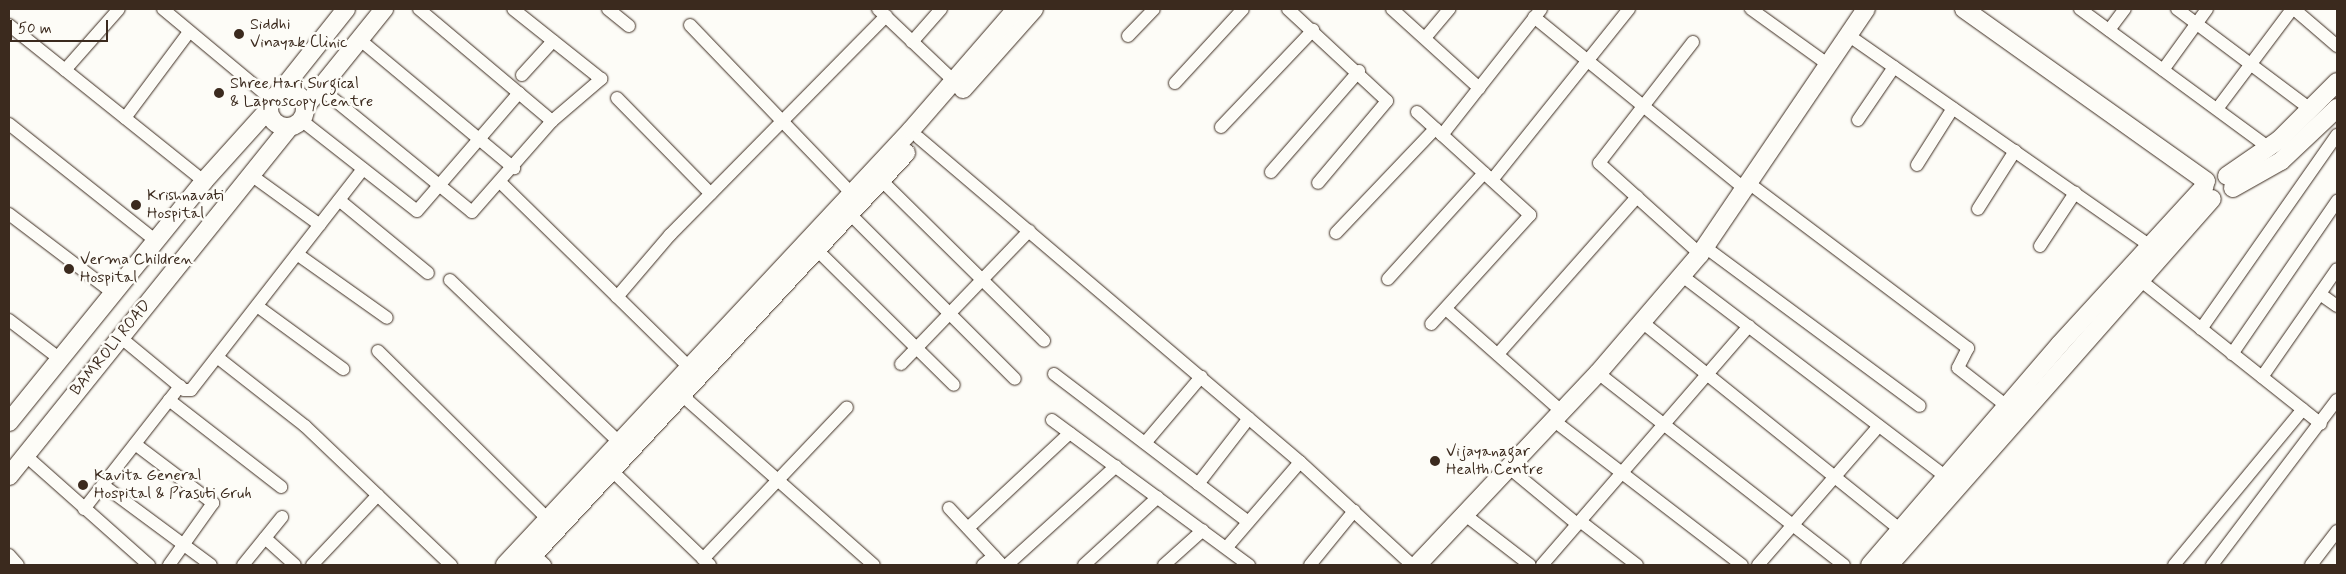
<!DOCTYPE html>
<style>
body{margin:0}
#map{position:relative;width:2346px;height:574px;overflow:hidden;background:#fdfcf7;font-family:Mynerve,sans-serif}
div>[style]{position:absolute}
.roads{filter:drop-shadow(0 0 1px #3b2a1e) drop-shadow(0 0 1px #3b2a1e)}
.street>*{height:12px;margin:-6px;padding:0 6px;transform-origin:6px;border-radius:6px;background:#fdfcf7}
.secondary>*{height:18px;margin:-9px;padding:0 9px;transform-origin:9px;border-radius:9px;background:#fdfcf7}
.secondary>.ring{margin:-9px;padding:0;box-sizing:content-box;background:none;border:18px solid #fdfcf7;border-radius:50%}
.dots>*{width:14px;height:14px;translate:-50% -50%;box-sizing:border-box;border:2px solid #fdfcf7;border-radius:50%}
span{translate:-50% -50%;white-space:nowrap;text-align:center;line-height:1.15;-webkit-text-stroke:5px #fdfcf7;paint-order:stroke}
.poi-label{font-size:16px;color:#3b2a1e}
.left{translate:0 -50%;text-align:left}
.street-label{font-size:16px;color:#3b2a1e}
.frame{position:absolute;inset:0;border:10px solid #3b2a1e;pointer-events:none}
.scale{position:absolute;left:10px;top:20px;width:98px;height:22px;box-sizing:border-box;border:2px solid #3b2a1e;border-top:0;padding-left:6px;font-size:15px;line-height:18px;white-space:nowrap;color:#3b2a1e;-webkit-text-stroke:4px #fdfcf7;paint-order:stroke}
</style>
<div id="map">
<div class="roads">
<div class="street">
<i style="left:163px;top:9px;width:141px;rotate:39.8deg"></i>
<i style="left:419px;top:9px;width:174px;rotate:40.1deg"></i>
<i style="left:608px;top:9px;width:27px;rotate:39deg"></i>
<i style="left:878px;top:9px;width:105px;rotate:43.5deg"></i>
<i style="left:1288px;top:9px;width:135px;rotate:42.9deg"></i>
<i style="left:1387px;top:101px;width:107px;rotate:130.1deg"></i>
<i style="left:1392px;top:9px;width:118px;rotate:42.2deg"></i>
<i style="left:1751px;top:9px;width:96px;rotate:35.7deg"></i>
<i style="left:2080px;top:9px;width:235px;rotate:36.3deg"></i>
<i style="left:2177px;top:9px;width:166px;rotate:36.9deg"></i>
<i style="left:2294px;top:9px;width:57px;rotate:40.7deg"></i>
<i style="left:1534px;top:17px;width:274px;rotate:39.2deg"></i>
<i style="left:9px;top:25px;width:250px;rotate:38.7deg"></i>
<i style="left:690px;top:25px;width:233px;rotate:46.2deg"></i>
<i style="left:2109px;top:30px;width:26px;rotate:-53deg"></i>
<i style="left:1848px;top:35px;width:368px;rotate:34.9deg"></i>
<i style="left:1128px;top:36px;width:37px;rotate:-46deg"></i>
<i style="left:1425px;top:38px;width:38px;rotate:-50deg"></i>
<i style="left:359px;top:39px;width:202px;rotate:39.8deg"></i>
<i style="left:912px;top:42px;width:44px;rotate:-48.7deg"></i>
<i style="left:1693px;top:42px;width:153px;rotate:127.8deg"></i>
<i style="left:1599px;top:163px;width:136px;rotate:42deg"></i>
<i style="left:65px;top:70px;width:81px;rotate:-48.5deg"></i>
<i style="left:2163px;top:70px;width:75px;rotate:-54.2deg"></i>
<i style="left:522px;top:75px;width:46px;rotate:-47.6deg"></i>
<i style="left:1175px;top:83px;width:100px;rotate:-47.4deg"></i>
<i style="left:320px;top:88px;width:196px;rotate:39.2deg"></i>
<i style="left:472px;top:212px;width:121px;rotate:-48.7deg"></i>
<i style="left:552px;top:121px;width:65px;rotate:-40.6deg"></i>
<i style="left:601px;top:79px;width:112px;rotate:-141.5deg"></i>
<i style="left:617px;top:98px;width:134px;rotate:45.6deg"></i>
<i style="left:2217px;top:109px;width:125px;rotate:-53.1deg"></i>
<i style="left:1417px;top:112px;width:153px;rotate:42.3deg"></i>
<i style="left:1530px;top:215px;width:147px;rotate:132.2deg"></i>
<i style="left:125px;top:118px;width:107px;rotate:-53.3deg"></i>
<i style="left:301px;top:120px;width:147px;rotate:38.1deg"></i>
<i style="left:417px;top:211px;width:156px;rotate:-49.2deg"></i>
<i style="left:1858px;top:120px;width:64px;rotate:-55.8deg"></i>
<i style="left:9px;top:124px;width:188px;rotate:38.5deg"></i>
<i style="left:1221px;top:127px;width:134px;rotate:-46.5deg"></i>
<i style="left:1442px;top:135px;width:160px;rotate:-51.8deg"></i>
<i style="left:919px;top:138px;width:500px;rotate:40.38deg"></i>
<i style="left:1300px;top:462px;width:152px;rotate:42.6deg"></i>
<i style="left:1917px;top:165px;width:67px;rotate:-57.7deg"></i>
<i style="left:1271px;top:172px;width:134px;rotate:-48.9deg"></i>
<i style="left:251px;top:175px;width:85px;rotate:35.9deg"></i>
<i style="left:881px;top:180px;width:229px;rotate:44.6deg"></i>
<i style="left:1492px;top:180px;width:219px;rotate:-51.3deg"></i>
<i style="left:500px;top:182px;width:266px;rotate:44.4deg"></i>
<i style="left:1750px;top:184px;width:273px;rotate:37deg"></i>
<i style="left:1968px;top:348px;width:22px;rotate:117deg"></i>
<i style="left:1958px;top:368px;width:70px;rotate:38deg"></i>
<i style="left:339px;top:200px;width:115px;rotate:39.4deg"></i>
<i style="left:1978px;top:209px;width:69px;rotate:-57.5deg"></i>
<i style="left:9px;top:214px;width:131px;rotate:37.2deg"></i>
<i style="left:850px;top:214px;width:233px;rotate:45deg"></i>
<i style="left:1336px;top:233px;width:144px;rotate:-46.4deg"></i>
<i style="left:2040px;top:246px;width:64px;rotate:-56.6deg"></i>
<i style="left:1705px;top:247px;width:267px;rotate:36.5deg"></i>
<i style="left:817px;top:250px;width:192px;rotate:44.6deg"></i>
<i style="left:297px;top:254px;width:110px;rotate:35.4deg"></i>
<i style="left:1681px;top:275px;width:333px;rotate:37.3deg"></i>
<i style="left:1388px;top:279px;width:143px;rotate:-47.8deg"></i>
<i style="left:450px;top:280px;width:236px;rotate:43.8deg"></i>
<i style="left:2140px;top:280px;width:231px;rotate:38.5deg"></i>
<i style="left:2320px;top:294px;width:21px;rotate:35deg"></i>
<i style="left:617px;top:297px;width:82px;rotate:-49.5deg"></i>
<i style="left:670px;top:235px;width:308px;rotate:-45.4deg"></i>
<i style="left:257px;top:306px;width:107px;rotate:36.2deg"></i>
<i style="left:1446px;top:309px;width:152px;rotate:41.5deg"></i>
<i style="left:9px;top:320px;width:64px;rotate:37.4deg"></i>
<i style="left:1642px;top:322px;width:332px;rotate:38.8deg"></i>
<i style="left:2201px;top:329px;width:237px;rotate:-55deg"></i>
<i style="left:120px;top:337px;width:83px;rotate:39.6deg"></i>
<i style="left:184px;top:390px;width:7px"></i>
<i style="left:191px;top:390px;width:280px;rotate:-52.1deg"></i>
<i style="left:378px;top:351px;width:239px;rotate:44.7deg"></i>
<i style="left:1498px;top:354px;width:210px;rotate:-48.5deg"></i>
<i style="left:2232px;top:354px;width:186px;rotate:-55.5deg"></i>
<i style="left:217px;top:357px;width:112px;rotate:38.1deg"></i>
<i style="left:305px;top:426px;width:202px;rotate:43.6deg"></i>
<i style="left:901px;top:364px;width:185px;rotate:-46.1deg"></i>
<i style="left:1598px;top:373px;width:312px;rotate:38deg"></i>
<i style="left:1054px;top:374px;width:244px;rotate:37.3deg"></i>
<i style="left:2262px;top:377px;width:131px;rotate:-55.2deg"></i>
<i style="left:676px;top:390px;width:264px;rotate:41.5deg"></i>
<i style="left:169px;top:400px;width:142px;rotate:37.8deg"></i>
<i style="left:1052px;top:420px;width:245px;rotate:36.4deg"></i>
<i style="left:1553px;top:420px;width:238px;rotate:37.5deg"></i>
<i style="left:1145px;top:443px;width:87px;rotate:-49.7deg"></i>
<i style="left:135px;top:444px;width:98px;rotate:37.1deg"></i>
<i style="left:213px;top:503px;width:76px;rotate:125.4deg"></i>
<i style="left:25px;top:455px;width:166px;rotate:41.6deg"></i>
<i style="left:607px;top:466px;width:143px;rotate:43.9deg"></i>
<i style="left:1508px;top:467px;width:89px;rotate:39.6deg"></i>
<i style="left:1198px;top:484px;width:83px;rotate:-52.3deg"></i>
<i style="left:103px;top:485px;width:134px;rotate:36.5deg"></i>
<i style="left:949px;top:508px;width:78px;rotate:47.1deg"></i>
<i style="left:84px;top:509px;width:156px;rotate:-52deg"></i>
<i style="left:1464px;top:514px;width:83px;rotate:37.7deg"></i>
<i style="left:1580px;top:521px;width:72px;rotate:37.7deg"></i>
<i style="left:968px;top:528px;width:139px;rotate:-43deg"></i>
<i style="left:265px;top:538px;width:40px;rotate:42deg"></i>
<i style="left:1227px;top:547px;width:112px;rotate:-49.3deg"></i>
<i style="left:529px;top:550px;width:22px;rotate:43deg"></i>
<i style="left:9px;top:555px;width:13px;rotate:48deg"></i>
<i style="left:703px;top:559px;width:209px;rotate:-46.5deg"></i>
<i style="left:243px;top:565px;width:62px;rotate:-50.9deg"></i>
<i style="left:312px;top:565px;width:96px;rotate:-46.7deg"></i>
<i style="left:983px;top:565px;width:14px;rotate:-39deg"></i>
<i style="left:1007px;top:565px;width:147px;rotate:-42.2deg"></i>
<i style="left:1084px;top:565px;width:100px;rotate:-42.6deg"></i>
<i style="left:1164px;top:565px;width:52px;rotate:-41.9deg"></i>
<i style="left:1310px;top:565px;width:70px;rotate:-50.8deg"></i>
<i style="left:1542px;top:565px;width:316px;rotate:-49.1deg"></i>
<i style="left:1758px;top:565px;width:184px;rotate:-49deg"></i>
<i style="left:2174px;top:565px;width:202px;rotate:-50.4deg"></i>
<i style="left:2212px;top:565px;width:207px;rotate:-52.9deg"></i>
<i style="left:2311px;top:565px;width:43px;rotate:-52.6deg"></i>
</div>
<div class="secondary">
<i style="left:1964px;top:9px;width:297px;rotate:35.4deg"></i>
<i style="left:963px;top:89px;width:107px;rotate:-48.4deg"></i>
<i class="ring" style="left:269px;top:91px;width:18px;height:18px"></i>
<i style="left:280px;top:92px;width:106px;rotate:-51.5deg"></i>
<i style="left:305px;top:107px;width:126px;rotate:-51.1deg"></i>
<i style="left:2227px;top:176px;width:63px;rotate:-34.7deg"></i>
<i style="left:2279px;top:140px;width:82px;rotate:-45deg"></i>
<i style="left:2233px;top:188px;width:55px;rotate:-29.4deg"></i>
<i style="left:2281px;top:161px;width:77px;rotate:-43.4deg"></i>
<i style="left:9px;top:422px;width:310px;rotate:-51deg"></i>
<i style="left:204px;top:181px;width:96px;rotate:-48deg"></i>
<i style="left:9px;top:476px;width:447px;rotate:-51.2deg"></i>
<i style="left:505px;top:565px;width:595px;rotate:-46.97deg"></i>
<i style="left:911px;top:130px;width:160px;rotate:-49deg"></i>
<i style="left:524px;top:565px;width:562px;rotate:-47.16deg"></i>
<i style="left:1417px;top:565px;width:264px;rotate:-46.7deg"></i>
<i style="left:1598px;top:373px;width:157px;rotate:-49.4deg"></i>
<i style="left:1700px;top:254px;width:296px;rotate:-55.9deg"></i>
<i style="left:1870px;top:565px;width:291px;rotate:-49.3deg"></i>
<i style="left:2060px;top:344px;width:214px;rotate:-47.5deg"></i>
<i style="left:1889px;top:565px;width:488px;rotate:-48.6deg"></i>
</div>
</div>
<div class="dots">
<i style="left:239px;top:34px;background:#3b2a1e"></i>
<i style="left:219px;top:93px;background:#3b2a1e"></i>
<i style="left:136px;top:205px;background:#3b2a1e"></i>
<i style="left:69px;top:269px;background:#3b2a1e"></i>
<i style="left:1435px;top:461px;background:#3b2a1e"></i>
<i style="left:83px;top:485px;background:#3b2a1e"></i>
</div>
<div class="poi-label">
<span class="left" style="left:250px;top:34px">Siddhi<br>Vinayak Clinic</span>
<span class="left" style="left:230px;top:93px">Shree Hari Surgical<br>&amp; Laproscopy Centre</span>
<span class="left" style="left:147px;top:205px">Krishnavati<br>Hospital</span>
<span class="left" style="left:80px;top:269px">Verma Children<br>Hospital</span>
<span class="left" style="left:1446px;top:461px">Vijayanagar<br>Health Centre</span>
<span class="left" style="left:94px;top:485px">Kavita General<br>Hospital &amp; Prasuti Gruh</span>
</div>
<div class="street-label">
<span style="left:111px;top:348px;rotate:-51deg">BAMROLI ROAD</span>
</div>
<div class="frame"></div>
<div class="scale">50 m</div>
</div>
